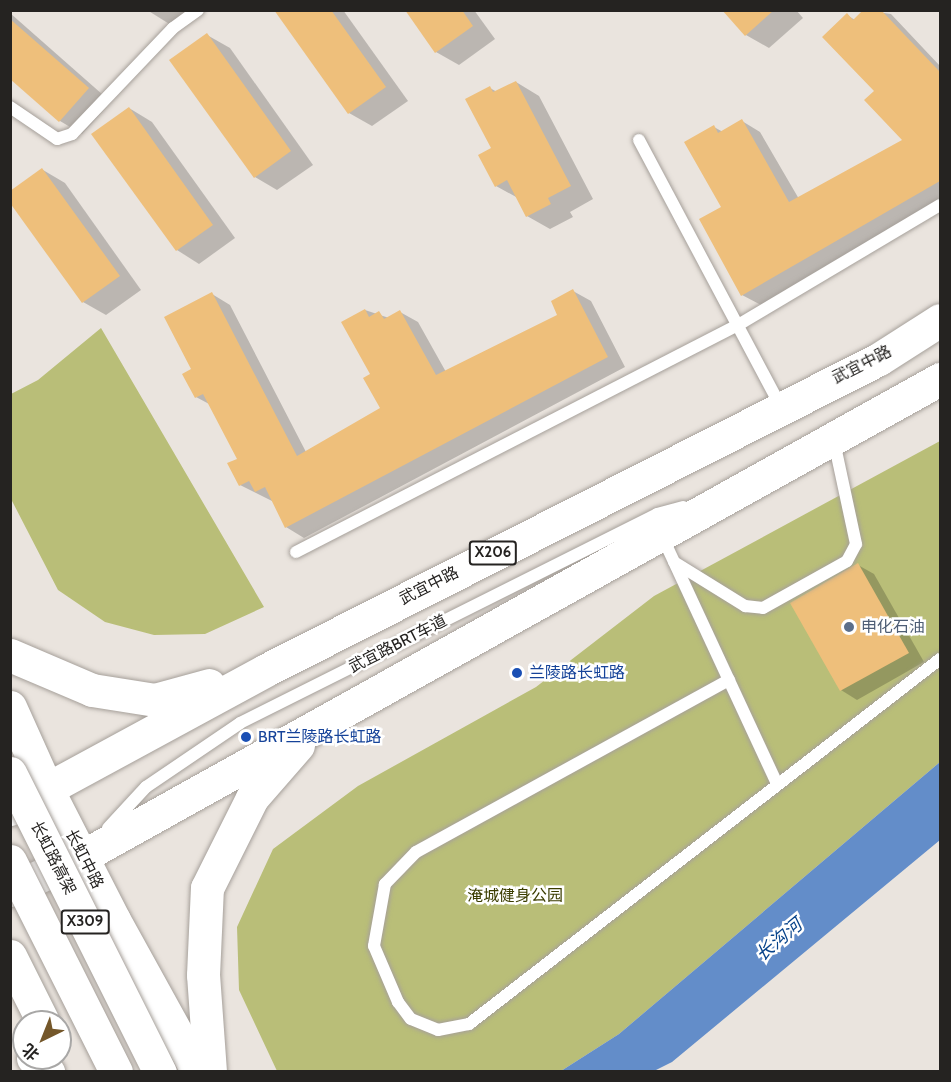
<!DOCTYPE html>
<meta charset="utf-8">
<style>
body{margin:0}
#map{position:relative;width:951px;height:1082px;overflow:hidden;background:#eae4de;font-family:Cabin,"Noto Sans SC",sans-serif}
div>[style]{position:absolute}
.green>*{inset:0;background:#b9be78}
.water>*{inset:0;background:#638dc9}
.shadow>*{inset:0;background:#0003}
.building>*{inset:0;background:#eebf7b}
.roads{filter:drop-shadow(0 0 2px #a6a09a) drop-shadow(0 0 2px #a6a09a)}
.service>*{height:12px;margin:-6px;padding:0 6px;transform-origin:6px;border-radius:6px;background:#fff}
.primary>*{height:33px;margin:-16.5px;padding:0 16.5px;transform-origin:16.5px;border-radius:16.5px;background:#fff}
.bridges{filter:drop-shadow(0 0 2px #a6a09a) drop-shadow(0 0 2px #a6a09a)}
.trunk-bridge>*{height:33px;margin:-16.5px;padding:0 16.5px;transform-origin:16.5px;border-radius:16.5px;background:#fff}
.dots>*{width:16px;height:16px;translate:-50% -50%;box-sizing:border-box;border:3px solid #fff;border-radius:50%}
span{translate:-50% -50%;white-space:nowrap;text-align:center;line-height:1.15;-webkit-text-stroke:5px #fff;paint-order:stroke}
.shield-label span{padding:2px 4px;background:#fff;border:2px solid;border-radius:4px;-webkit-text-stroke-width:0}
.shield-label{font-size:15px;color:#252321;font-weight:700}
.street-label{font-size:16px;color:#252321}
.service-label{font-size:16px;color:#4e5e75}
.left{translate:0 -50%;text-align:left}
.transit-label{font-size:16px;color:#164399}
.park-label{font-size:16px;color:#3b3d00}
.water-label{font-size:18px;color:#07438a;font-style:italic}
.frame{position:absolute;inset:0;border:12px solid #252321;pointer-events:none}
.north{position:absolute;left:12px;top:1010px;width:60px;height:60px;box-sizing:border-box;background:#fff;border:2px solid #a8a7a6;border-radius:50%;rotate:223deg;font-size:16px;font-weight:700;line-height:24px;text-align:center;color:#252321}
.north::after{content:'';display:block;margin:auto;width:21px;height:27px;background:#74572a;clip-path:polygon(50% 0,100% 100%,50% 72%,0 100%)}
</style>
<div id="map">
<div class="green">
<i style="clip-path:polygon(101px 328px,264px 607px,205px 634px,154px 635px,105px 622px,58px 590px,11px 499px,11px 394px,38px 380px)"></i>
<i style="clip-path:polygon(940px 441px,940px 762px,619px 1034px,561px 1071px,277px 1071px,239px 990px,237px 927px,273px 849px,358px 786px,536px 687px,654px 596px)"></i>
</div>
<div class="water">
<i style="clip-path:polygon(940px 762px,940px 840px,672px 1062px,654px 1071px,561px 1071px,619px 1034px)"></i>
</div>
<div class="shadow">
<i style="clip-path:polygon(147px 10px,191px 10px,171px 25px)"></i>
<i style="clip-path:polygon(276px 10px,343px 10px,408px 101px,372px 126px,349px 113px)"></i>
<i style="clip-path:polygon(407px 10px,474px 10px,495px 39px,459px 65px,436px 52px)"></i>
<i style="clip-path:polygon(724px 10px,796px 10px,803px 18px,769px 48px,746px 35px)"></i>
<i style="clip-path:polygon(865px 10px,891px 14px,940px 66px,940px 202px,761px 305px,742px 295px,723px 208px,714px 127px,723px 132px,742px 121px,760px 132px,799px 199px,904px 140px,876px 91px,847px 15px,855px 20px)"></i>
<i style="clip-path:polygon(10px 13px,111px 102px,82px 134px,60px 121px,10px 77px)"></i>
<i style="clip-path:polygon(207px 35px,230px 48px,313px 165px,277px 190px,255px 177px)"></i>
<i style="clip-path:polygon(516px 82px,539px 96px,593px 199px,570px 212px,573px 217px,550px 229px,527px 216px,518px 198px,496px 186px,490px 88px,497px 92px)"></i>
<i style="clip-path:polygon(129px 108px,152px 122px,235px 238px,199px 264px,177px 250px)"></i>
<i style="clip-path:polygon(43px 170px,65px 183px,141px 290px,106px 315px,83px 302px)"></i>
<i style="clip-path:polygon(573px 291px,591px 301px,625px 367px,304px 538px,286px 527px,274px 502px,240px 485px,239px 459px,211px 405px,196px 397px,193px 370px,212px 294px,230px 305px,306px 452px,382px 409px,372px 374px,365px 310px,389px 318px,400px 312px,418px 322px,446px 372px,559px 316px)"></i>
<i style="clip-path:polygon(858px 565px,874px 574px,924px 662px,857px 700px,841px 690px)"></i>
</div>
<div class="building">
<i style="clip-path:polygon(274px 10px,331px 10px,386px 87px,348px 114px)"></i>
<i style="clip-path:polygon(405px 10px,462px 10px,473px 26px,435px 53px)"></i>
<i style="clip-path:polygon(722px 10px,774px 10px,745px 36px)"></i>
<i style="clip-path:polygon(863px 10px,881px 10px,940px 72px,940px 181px,741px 296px,699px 219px,721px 207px,684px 142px,714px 125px,718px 133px,742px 119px,789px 202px,902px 140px,864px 100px,874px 91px,822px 37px,847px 13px,853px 20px)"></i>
<i style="clip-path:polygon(10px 19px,89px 88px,59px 122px,10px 79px)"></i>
<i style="clip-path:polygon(207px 33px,291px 151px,254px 178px,169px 60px)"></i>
<i style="clip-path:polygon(516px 81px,571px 186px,548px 198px,551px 204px,526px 217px,507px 180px,495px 187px,478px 155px,491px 148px,465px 99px,490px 86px,493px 92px)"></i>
<i style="clip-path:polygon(129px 107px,213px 225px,176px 251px,91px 134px)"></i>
<i style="clip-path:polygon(42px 168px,120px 276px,82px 303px,10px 203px,10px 191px)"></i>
<i style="clip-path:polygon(573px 289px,608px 357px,285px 528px,265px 487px,255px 492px,249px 481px,239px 486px,227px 463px,237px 459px,203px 394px,195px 398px,182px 374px,191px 369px,164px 317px,212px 292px,297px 456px,380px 408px,363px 378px,370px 374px,341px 322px,365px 309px,369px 317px,379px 311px,384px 319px,400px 310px,436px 375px,557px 315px,551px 301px)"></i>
<i style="clip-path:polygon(858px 563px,909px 653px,840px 691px,790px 603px)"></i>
</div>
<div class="roads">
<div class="service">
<i style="left:10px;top:107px;width:57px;rotate:34.2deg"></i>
<i style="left:57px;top:139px;width:16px;rotate:-18deg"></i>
<i style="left:72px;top:134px;width:146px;rotate:-46.4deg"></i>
<i style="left:173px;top:28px;width:31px;rotate:-36deg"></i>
<i style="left:639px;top:140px;width:300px;rotate:62deg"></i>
<i style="left:662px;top:536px;width:273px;rotate:65.1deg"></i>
<i style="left:296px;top:552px;width:497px;rotate:-27.2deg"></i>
<i style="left:738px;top:325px;width:235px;rotate:-30.7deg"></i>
<i style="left:674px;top:562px;width:84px;rotate:31.8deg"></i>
<i style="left:745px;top:606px;width:18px;rotate:6deg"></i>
<i style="left:763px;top:608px;width:96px;rotate:-29.2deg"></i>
<i style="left:847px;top:561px;width:19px;rotate:-62deg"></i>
<i style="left:856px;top:544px;width:105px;rotate:-102.1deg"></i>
<i style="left:729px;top:680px;width:357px;rotate:151.2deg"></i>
<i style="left:416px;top:852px;width:45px;rotate:134.1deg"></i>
<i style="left:385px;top:884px;width:63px;rotate:100.1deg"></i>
<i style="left:374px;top:946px;width:61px;rotate:66.8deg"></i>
<i style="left:398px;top:1002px;width:21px;rotate:53deg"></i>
<i style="left:411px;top:1019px;width:29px;rotate:22deg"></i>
<i style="left:438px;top:1030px;width:32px;rotate:-11deg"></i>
<i style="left:469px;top:1024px;width:596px;rotate:-37.77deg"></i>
<i style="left:108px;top:828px;width:56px;rotate:-47.2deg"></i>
<i style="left:146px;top:787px;width:114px;rotate:-34.2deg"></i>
<i style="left:240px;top:723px;width:466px;rotate:-26.6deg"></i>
<i style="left:657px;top:514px;width:27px;rotate:-15deg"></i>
</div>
<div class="primary">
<i style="left:10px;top:655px;width:89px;rotate:23.1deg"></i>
<i style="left:92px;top:690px;width:64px;rotate:9deg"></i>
<i style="left:155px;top:700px;width:56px;rotate:-15.5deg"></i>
<i style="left:10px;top:707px;width:88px;rotate:65.8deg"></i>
<i style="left:46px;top:787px;width:149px;rotate:62.9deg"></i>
<i style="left:114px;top:920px;width:174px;rotate:61.1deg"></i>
<i style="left:10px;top:809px;width:291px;rotate:-28.5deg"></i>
<i style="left:266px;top:670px;width:687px;rotate:-26.9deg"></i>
<i style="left:879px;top:359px;width:72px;rotate:-32.6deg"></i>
<i style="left:10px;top:890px;width:81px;rotate:-25deg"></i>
<i style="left:83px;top:856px;width:981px;rotate:-29.1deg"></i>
<i style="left:10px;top:956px;width:74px;rotate:63.4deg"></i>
<i style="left:33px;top:1058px;width:21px;rotate:43deg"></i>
<i style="left:210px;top:1072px;width:97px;rotate:-94.1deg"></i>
<i style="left:203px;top:975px;width:87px;rotate:-87.4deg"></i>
<i style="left:207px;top:888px;width:101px;rotate:-63.4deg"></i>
<i style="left:252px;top:798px;width:70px;rotate:-49deg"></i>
</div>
</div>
<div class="bridges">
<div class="trunk-bridge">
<i style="left:10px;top:773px;width:335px;rotate:63.4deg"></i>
<i style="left:10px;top:861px;width:236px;rotate:63.3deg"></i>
</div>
</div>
<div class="dots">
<i style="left:849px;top:627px;background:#5c6f8a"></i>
<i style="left:517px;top:673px;background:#1a4fb4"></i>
<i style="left:246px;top:737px;background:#1a4fb4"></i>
</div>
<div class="shield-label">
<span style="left:493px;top:553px">X206</span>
<span style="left:85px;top:922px">X309</span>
</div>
<div class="street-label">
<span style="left:862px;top:365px;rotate:-27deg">武宜中路</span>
<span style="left:429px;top:586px;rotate:-27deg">武宜中路</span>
<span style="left:398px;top:644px;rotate:-27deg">武宜路BRT车道</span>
<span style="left:53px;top:858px;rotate:63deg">长虹路高架</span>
<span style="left:84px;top:859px;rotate:63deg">长虹中路</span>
</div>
<div class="service-label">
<span class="left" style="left:861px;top:627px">申化石油</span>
</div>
<div class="transit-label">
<span class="left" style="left:529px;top:673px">兰陵路长虹路</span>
<span class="left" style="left:258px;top:737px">BRT兰陵路长虹路</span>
</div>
<div class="park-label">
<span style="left:515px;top:896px">淹城健身公园</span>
</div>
<div class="water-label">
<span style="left:779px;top:940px;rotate:-40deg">长沟河</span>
</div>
<div class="frame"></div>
<div class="north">北</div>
</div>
